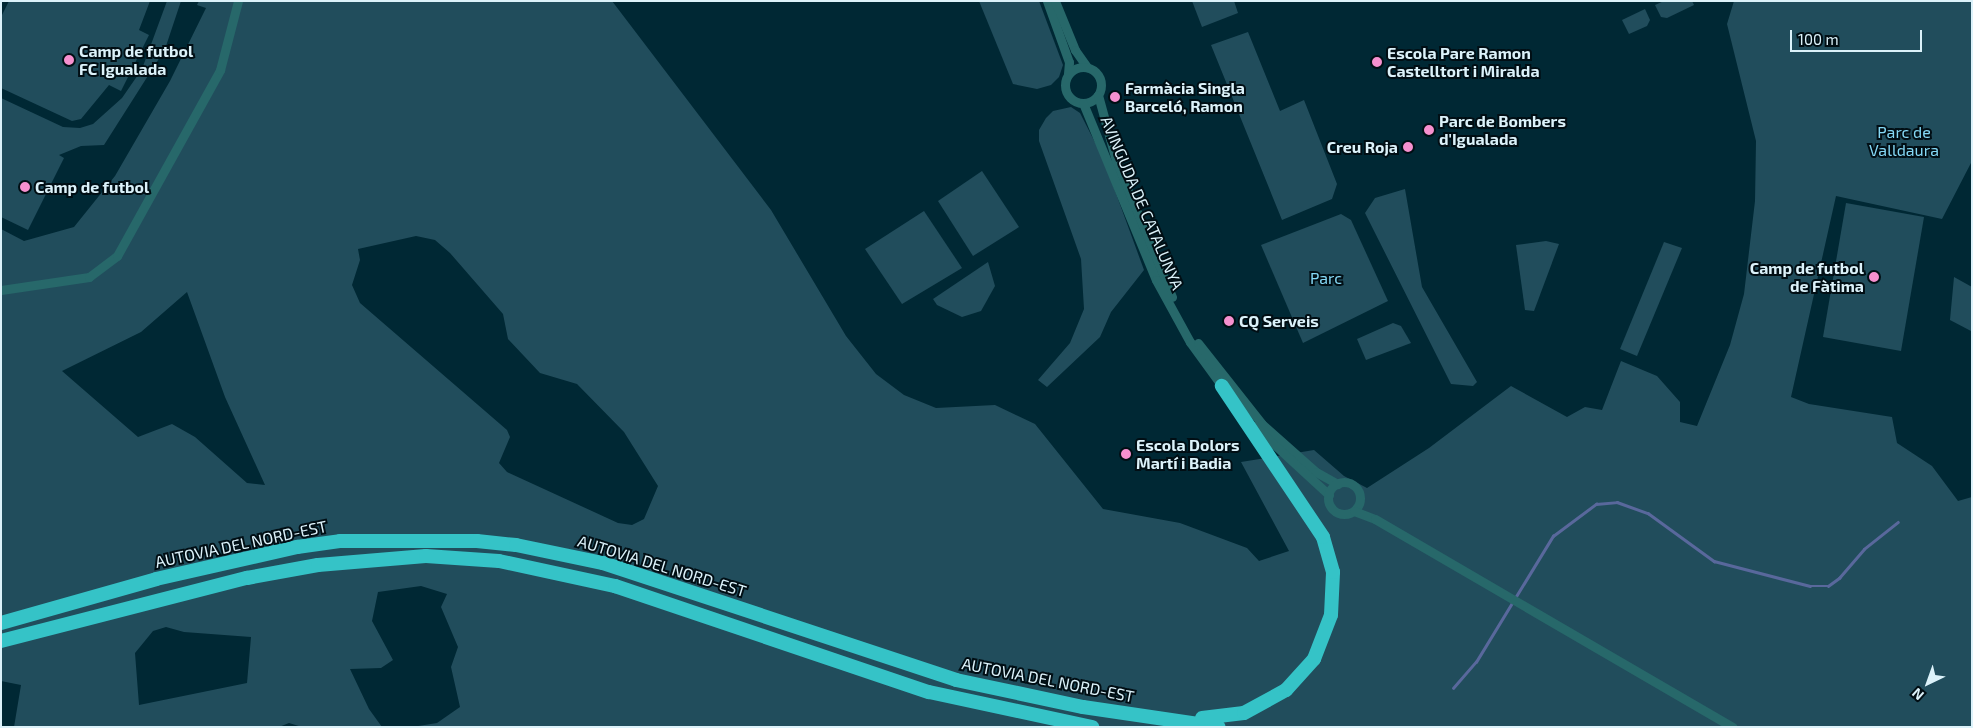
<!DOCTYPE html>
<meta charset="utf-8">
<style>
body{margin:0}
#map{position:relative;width:1973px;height:728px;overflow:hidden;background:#002834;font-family:"Exo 2",sans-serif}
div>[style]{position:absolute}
.green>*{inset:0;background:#214d5c}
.stream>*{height:2.5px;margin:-1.25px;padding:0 1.25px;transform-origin:1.25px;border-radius:1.25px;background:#59689c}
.tertiary>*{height:9px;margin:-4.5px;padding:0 4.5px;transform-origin:4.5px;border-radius:4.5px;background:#27686a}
.tertiary>.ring{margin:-4.5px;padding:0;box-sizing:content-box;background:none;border:9px solid #27686a;border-radius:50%}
.motorway>*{height:14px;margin:-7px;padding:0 7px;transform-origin:7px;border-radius:7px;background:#35c3c7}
.dots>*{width:14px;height:14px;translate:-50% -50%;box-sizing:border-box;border:2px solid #010e14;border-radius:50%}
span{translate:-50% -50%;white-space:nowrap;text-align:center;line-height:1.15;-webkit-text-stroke:4px #010e14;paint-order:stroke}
.poi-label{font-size:16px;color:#dcf2fa;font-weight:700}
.left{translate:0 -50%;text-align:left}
.right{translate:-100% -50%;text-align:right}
.park-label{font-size:16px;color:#85d9f6}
.street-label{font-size:16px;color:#dcf2fa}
.frame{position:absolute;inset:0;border:2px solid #dcf2fa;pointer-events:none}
.north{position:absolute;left:1903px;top:658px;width:50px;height:50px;-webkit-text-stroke:4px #010e14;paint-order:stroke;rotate:222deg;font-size:14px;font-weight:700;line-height:20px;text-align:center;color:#dcf2fa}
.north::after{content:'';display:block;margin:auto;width:18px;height:22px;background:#dcf2fa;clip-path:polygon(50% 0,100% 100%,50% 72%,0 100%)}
.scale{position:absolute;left:1790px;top:30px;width:132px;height:22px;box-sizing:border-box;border:2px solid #dcf2fa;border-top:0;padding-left:6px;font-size:15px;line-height:18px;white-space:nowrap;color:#dcf2fa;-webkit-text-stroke:4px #010e14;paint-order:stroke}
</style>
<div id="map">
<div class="green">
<i style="clip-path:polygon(9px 1px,150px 1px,139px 30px,149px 35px,121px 91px,109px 85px,81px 119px,72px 121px,1px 88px,1px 17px)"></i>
<i style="clip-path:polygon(167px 1px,181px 1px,165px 49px,104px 145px,81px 146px,59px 155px,64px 158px,28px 230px,1px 217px,1px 98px,63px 127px,80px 128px,93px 124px,122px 98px,142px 69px)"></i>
<i style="clip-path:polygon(evenodd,199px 1px,612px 1px,771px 210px,846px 336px,876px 374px,904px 395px,936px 408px,995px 405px,1035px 424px,1103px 509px,1180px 523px,1247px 548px,1259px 561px,1289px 551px,1241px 462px,1314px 450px,1344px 476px,1367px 488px,1429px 448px,1511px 386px,1567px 417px,1585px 407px,1602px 410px,1621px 361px,1657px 376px,1680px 402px,1680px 422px,1697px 426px,1730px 345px,1744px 294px,1755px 201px,1756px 141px,1727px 24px,1734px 1px,1972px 1px,1972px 161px,1942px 219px,1836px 196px,1791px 397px,1809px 404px,1892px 417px,1897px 443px,1932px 466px,1958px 501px,1972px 497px,1972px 727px,412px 727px,437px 723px,460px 707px,451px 667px,458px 647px,441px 607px,447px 594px,421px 586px,378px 592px,372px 621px,393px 660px,381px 668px,350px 669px,369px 709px,382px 727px,302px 727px,289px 723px,279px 727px,14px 727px,21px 685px,1px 681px,1px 229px,24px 241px,74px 227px,115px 176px,170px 81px,206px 8px,197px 5px,199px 1px,416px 236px,435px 240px,450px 253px,503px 314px,508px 339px,540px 373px,577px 384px,624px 432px,658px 486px,644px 519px,632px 525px,618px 523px,507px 472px,499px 463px,510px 437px,507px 430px,360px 303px,352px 285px,360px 260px,358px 249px,416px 236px,199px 1px,187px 292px,225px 397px,265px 485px,247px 483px,195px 437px,172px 424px,138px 437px,62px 371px,141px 332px,187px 292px,199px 1px,166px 627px,184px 632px,251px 637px,247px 683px,139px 705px,135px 653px,153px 631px,166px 627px)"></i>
<i style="clip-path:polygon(979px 1px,1039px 1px,1063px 65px,1059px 77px,1051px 85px,1037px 89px,1013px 84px)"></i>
<i style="clip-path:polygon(1192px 1px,1234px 1px,1238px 13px,1202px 27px)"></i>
<i style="clip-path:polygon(1664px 1px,1692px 1px,1694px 5px,1667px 18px,1661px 17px,1655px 5px)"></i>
<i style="clip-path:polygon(1645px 9px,1650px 20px,1647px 26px,1629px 34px,1622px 20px)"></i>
<i style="clip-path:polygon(1248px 32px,1280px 111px,1304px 100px,1337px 184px,1332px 199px,1282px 220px,1211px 45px)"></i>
<i style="clip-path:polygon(1071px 107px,1080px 113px,1103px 158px,1144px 270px,1111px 312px,1100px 337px,1047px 387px,1038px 380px,1070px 343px,1084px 309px,1081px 259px,1039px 141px,1039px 130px,1046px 118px,1053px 111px)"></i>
<i style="clip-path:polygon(982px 171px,1019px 227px,973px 256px,938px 201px)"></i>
<i style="clip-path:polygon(1405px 189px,1422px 287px,1477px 382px,1473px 386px,1451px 384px,1365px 213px,1375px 198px)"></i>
<i style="clip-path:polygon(1846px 203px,1924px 217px,1901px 351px,1823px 337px)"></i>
<i style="clip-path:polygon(924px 211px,962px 268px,902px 304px,865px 249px)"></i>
<i style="clip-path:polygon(1341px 214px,1351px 220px,1388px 301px,1303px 343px,1261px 245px)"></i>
<i style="clip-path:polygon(1546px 241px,1559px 244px,1534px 311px,1525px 310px,1516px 245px)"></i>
<i style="clip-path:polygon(1664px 242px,1682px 248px,1637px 356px,1620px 349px)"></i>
<i style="clip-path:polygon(988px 262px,995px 286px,981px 311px,962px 317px,937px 305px,933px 299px)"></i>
<i style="clip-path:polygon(1954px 277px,1972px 287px,1971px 331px,1950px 320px)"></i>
<i style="clip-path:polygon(1393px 323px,1401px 326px,1411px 343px,1366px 360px,1357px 339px)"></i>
</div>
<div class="stream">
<i style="left:1453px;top:688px;width:35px;rotate:-49deg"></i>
<i style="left:1476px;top:662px;width:148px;rotate:-58.6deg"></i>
<i style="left:1553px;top:536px;width:54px;rotate:-36.7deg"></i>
<i style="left:1596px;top:504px;width:21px;rotate:-5deg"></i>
<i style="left:1617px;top:502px;width:33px;rotate:20deg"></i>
<i style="left:1648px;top:513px;width:82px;rotate:36deg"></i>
<i style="left:1714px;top:561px;width:99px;rotate:14.6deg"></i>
<i style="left:1810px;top:586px;width:18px"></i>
<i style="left:1828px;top:586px;width:14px;rotate:-36deg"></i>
<i style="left:1839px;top:578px;width:38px;rotate:-49deg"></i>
<i style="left:1864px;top:549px;width:43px;rotate:-38.5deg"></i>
</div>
<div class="tertiary">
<i style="left:1047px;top:1px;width:65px;rotate:70.2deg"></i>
<i style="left:1069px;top:62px;width:12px;rotate:95deg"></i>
<i style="left:1055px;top:1px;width:53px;rotate:67.8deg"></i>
<i style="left:1075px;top:50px;width:21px;rotate:55deg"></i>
<i class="ring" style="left:1065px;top:67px;width:27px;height:27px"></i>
<i style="left:1098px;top:95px;width:68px;rotate:74.7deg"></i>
<i style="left:1116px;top:161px;width:147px;rotate:67.6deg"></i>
<i style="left:1083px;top:103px;width:191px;rotate:67.6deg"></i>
<i style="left:1156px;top:280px;width:71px;rotate:61.3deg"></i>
<i style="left:1190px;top:342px;width:58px;rotate:54.1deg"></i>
<i style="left:1px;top:290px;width:89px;rotate:-8.4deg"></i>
<i style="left:89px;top:277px;width:35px;rotate:-37deg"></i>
<i style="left:117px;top:256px;width:213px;rotate:-61deg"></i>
<i style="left:220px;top:70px;width:71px;rotate:-75.4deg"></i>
<i style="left:1198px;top:343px;width:103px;rotate:51.7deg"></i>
<i style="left:1262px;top:424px;width:72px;rotate:41.6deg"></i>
<i style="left:1316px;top:472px;width:25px;rotate:29deg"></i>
<i style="left:1254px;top:426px;width:102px;rotate:42.6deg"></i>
<i class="ring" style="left:1328px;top:482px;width:23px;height:23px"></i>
<i style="left:1354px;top:511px;width:22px;rotate:21deg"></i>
<i style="left:1375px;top:519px;width:414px;rotate:30.2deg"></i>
</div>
<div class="motorway">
<i style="left:1px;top:623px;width:161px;rotate:-15.8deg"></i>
<i style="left:156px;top:579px;width:145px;rotate:-12.8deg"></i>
<i style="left:297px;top:547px;width:43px;rotate:-7.9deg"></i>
<i style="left:340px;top:541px;width:137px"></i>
<i style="left:477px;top:541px;width:39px;rotate:6deg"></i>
<i style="left:516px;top:545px;width:89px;rotate:11.7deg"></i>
<i style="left:603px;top:563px;width:372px;rotate:18.3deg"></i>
<i style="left:956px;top:680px;width:130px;rotate:12deg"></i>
<i style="left:1083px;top:707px;width:137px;rotate:8.4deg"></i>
<i style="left:1px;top:641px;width:254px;rotate:-14.4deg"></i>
<i style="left:247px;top:578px;width:72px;rotate:-10.4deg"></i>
<i style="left:318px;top:565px;width:108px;rotate:-4.8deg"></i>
<i style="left:426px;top:556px;width:73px;rotate:3.9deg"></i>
<i style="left:499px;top:561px;width:119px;rotate:12.2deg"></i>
<i style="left:615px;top:586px;width:331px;rotate:18.7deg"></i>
<i style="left:929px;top:692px;width:167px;rotate:12.1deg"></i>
<i style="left:1202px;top:718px;width:42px;rotate:-6.8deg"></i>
<i style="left:1244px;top:713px;width:48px;rotate:-28.7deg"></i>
<i style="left:1286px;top:690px;width:42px;rotate:-47.9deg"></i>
<i style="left:1314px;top:659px;width:47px;rotate:-68.9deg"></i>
<i style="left:1331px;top:615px;width:43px;rotate:-87.3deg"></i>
<i style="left:1333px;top:572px;width:36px;rotate:-106deg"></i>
<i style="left:1323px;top:537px;width:182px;rotate:-123.8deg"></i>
</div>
<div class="dots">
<i style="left:69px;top:60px;background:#f690cf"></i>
<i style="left:1377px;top:62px;background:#f690cf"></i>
<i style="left:1115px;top:97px;background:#f690cf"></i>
<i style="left:1429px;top:130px;background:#f690cf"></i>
<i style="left:1408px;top:147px;background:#f690cf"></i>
<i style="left:25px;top:187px;background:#f690cf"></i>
<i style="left:1874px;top:277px;background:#f690cf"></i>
<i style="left:1229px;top:321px;background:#f690cf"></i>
<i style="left:1126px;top:454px;background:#f690cf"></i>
</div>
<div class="poi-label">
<span class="left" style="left:79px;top:60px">Camp de futbol<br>FC Igualada</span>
<span class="left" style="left:1387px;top:62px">Escola Pare Ramon<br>Castelltort i Miralda</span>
<span class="left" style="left:1125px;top:97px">Farmàcia Singla<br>Barceló, Ramon</span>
<span class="left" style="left:1439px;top:130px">Parc de Bombers<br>d'Igualada</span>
<span class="right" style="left:1398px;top:147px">Creu Roja</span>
<span class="left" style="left:35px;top:187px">Camp de futbol</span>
<span class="right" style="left:1864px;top:277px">Camp de futbol<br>de Fàtima</span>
<span class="left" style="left:1239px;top:321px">CQ Serveis</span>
<span class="left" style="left:1136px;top:454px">Escola Dolors<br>Martí i Badia</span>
</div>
<div class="park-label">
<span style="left:1904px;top:141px">Parc de<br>Valldaura</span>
<span style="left:1326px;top:278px">Parc</span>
</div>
<div class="street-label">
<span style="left:1142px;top:203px;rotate:67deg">AVINGUDA DE CATALUNYA</span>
<span style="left:241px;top:544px;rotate:-12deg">AUTOVIA DEL NORD-EST</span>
<span style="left:662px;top:566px;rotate:17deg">AUTOVIA DEL NORD-EST</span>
<span style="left:1048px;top:680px;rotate:11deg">AUTOVIA DEL NORD-EST</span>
</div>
<div class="frame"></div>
<div class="north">N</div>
<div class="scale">100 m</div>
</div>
